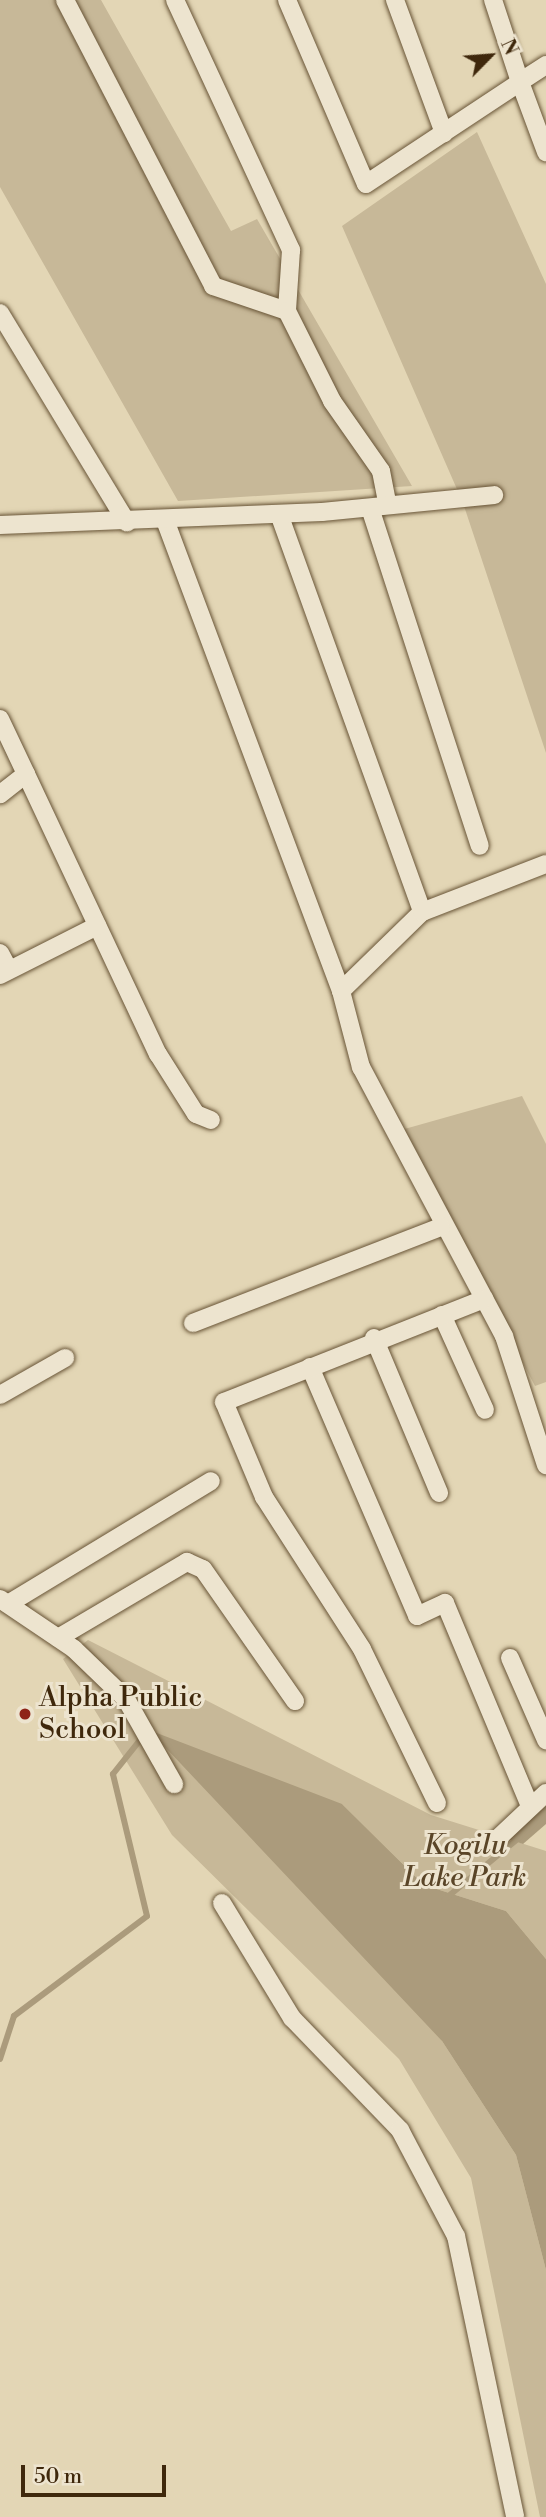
<!DOCTYPE html>
<style>
body{margin:0}
#map{position:relative;width:546px;height:2517px;overflow:hidden;background:#e3d6b5;font-family:"Libre Bodoni",serif}
div>[style]{position:absolute}
.green>*{inset:0;background:#c7b898}
.water>*{inset:0;background:#ab9b7c}
.stream>*{height:6px;margin:-3px;padding:0 3px;transform-origin:3px;border-radius:3px;background:#ab9b7c}
.roads{filter:drop-shadow(0 0 2px #685436) drop-shadow(0 0 2px #685436)}
.minor>*{height:18px;margin:-9px;padding:0 9px;transform-origin:9px;border-radius:9px;background:#ede4cf}
.dots>*{width:19px;height:19px;translate:-50% -50%;box-sizing:border-box;border:4px solid #ede4cf;border-radius:50%}
span{translate:-50% -50%;white-space:nowrap;text-align:center;line-height:1.15;-webkit-text-stroke:6px #ede4cf;paint-order:stroke}
.poi-label{font-size:28px;color:#3f280c}
.left{translate:0 -50%;text-align:left}
.park-label{font-size:28px;color:#5a4528;font-style:italic}
.north{position:absolute;left:455px;top:21px;width:70px;height:70px;-webkit-text-stroke:5px #ede4cf;paint-order:stroke;rotate:65deg;font-size:19px;font-weight:700;line-height:28px;text-align:center;color:#3f280c}
.north::after{content:'';display:block;margin:auto;width:24px;height:32px;background:#3f280c;clip-path:polygon(50% 0,100% 100%,50% 72%,0 100%)}
.scale{position:absolute;left:21px;top:2465px;width:145px;height:32px;box-sizing:border-box;border:4px solid #3f280c;border-top:0;padding-left:9px;font-size:21px;line-height:24px;white-space:nowrap;color:#3f280c;-webkit-text-stroke:5px #ede4cf;paint-order:stroke}
</style>
<div id="map">
<div class="green">
<i style="clip-path:polygon(0 0,101px 0,231px 231px,257px 219px,412px 486px,178px 501px,0 187px)"></i>
<i style="clip-path:polygon(477px 132px,546px 284px,546px 753px,463px 503px,342px 226px)"></i>
<i style="clip-path:polygon(522px 1096px,546px 1144px,546px 1382px,535px 1386px,401px 1130px)"></i>
<i style="clip-path:polygon(88px 1640px,431px 1815px,546px 1851px,546px 1959px,506px 1911px,424px 1885px,342px 1804px,442px 2041px,516px 2155px,546px 2270px,546px 2517px,540px 2517px,471px 2178px,399px 2059px,172px 1835px,63px 1659px)"></i>
</div>
<div class="water">
<i style="clip-path:polygon(149px 1730px,342px 1804px,424px 1885px,506px 1911px,546px 1959px,546px 2270px,516px 2155px,442px 2041px)"></i>
<i style="clip-path:polygon(546px 1806px,546px 1824px,523px 1844px,508px 1839px)"></i>
</div>
<div class="stream">
<i style="left:445px;top:1899px;width:97px;rotate:-39.6deg"></i>
<i style="left:0;top:2059px;width:45px;rotate:-72deg"></i>
<i style="left:14px;top:2016px;width:166px;rotate:-36.9deg"></i>
<i style="left:147px;top:1916px;width:146px;rotate:-103.5deg"></i>
<i style="left:113px;top:1774px;width:50px;rotate:-51.5deg"></i>
</div>
<div class="roads">
<div class="minor">
<i style="left:65px;top:0;width:322px;rotate:62.6deg"></i>
<i style="left:213px;top:286px;width:78px;rotate:18.7deg"></i>
<i style="left:175px;top:0;width:276px;rotate:65.1deg"></i>
<i style="left:291px;top:250px;width:61px;rotate:93.8deg"></i>
<i style="left:287px;top:311px;width:101px;rotate:63.4deg"></i>
<i style="left:332px;top:401px;width:85px;rotate:55deg"></i>
<i style="left:381px;top:471px;width:33px;rotate:79deg"></i>
<i style="left:287px;top:0;width:200px;rotate:66.8deg"></i>
<i style="left:366px;top:184px;width:185px;rotate:-33.5deg"></i>
<i style="left:520px;top:82px;width:86px;rotate:-108.2deg"></i>
<i style="left:395px;top:0;width:142px;rotate:69.8deg"></i>
<i style="left:546px;top:65px;width:31px;rotate:147deg"></i>
<i style="left:520px;top:82px;width:75px;rotate:69.6deg"></i>
<i style="left:0;top:313px;width:245px;rotate:58.8deg"></i>
<i style="left:370px;top:508px;width:355px;rotate:72deg"></i>
<i style="left:279px;top:514px;width:423px;rotate:70.2deg"></i>
<i style="left:165px;top:520px;width:503px;rotate:69.51deg"></i>
<i style="left:341px;top:991px;width:79px;rotate:75.3deg"></i>
<i style="left:361px;top:1067px;width:305px;rotate:62deg"></i>
<i style="left:504px;top:1336px;width:136px;rotate:72deg"></i>
<i style="left:0;top:525px;width:322px;rotate:-2.3deg"></i>
<i style="left:322px;top:512px;width:173px;rotate:-5.6deg"></i>
<i style="left:0;top:719px;width:61px;rotate:64.7deg"></i>
<i style="left:26px;top:774px;width:33px;rotate:142deg"></i>
<i style="left:26px;top:774px;width:310px;rotate:64.8deg"></i>
<i style="left:158px;top:1054px;width:71px;rotate:57.7deg"></i>
<i style="left:196px;top:1114px;width:16px;rotate:22deg"></i>
<i style="left:0;top:953px;width:19px;rotate:62deg"></i>
<i style="left:0;top:975px;width:109px;rotate:-26.8deg"></i>
<i style="left:341px;top:991px;width:113px;rotate:-44.3deg"></i>
<i style="left:422px;top:912px;width:133px;rotate:-21.2deg"></i>
<i style="left:442px;top:1315px;width:104px;rotate:65.6deg"></i>
<i style="left:193px;top:1323px;width:266px;rotate:-21.2deg"></i>
<i style="left:374px;top:1338px;width:168px;rotate:67.2deg"></i>
<i style="left:310px;top:1367px;width:271px;rotate:66.7deg"></i>
<i style="left:417px;top:1616px;width:31px;rotate:-25deg"></i>
<i style="left:445px;top:1603px;width:218px;rotate:67.3deg"></i>
<i style="left:0;top:1395px;width:75px;rotate:-29.6deg"></i>
<i style="left:0;top:1599px;width:89px;rotate:34deg"></i>
<i style="left:74px;top:1649px;width:72px;rotate:43.9deg"></i>
<i style="left:126px;top:1699px;width:98px;rotate:60.5deg"></i>
<i style="left:8px;top:1604px;width:237px;rotate:-31.2deg"></i>
<i style="left:58px;top:1638px;width:150px;rotate:-30.5deg"></i>
<i style="left:187px;top:1562px;width:17px;rotate:24deg"></i>
<i style="left:203px;top:1569px;width:161px;rotate:55.1deg"></i>
<i style="left:510px;top:1658px;width:90px;rotate:66.3deg"></i>
<i style="left:437px;top:1803px;width:171px;rotate:-116deg"></i>
<i style="left:362px;top:1649px;width:181px;rotate:-122.8deg"></i>
<i style="left:264px;top:1497px;width:103px;rotate:-112.8deg"></i>
<i style="left:224px;top:1402px;width:280px;rotate:-21.6deg"></i>
<i style="left:495px;top:1841px;width:70px;rotate:-43.3deg"></i>
<i style="left:222px;top:1903px;width:135px;rotate:58.7deg"></i>
<i style="left:292px;top:2018px;width:156px;rotate:46deg"></i>
<i style="left:400px;top:2130px;width:120px;rotate:62.2deg"></i>
<i style="left:456px;top:2236px;width:287px;rotate:78.1deg"></i>
</div>
</div>
<div class="dots">
<i style="left:25px;top:1714px;background:#8f2418"></i>
</div>
<div class="poi-label">
<span class="left" style="left:39px;top:1714px">Alpha Public<br>School</span>
</div>
<div class="park-label">
<span style="left:465px;top:1862px">Kogilu<br>Lake Park</span>
</div>
<div class="north">N</div>
<div class="scale">50 m</div>
</div>
